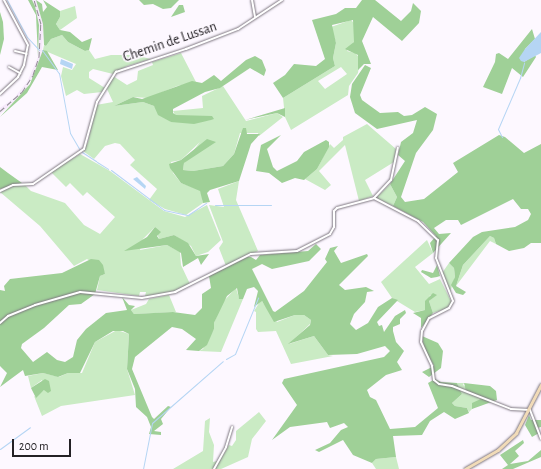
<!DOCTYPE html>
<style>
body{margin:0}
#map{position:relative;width:541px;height:469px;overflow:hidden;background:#fdf8ff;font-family:"Alegreya Sans",sans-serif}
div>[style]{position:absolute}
.built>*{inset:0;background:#f6e9fb}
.green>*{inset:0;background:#caebc4}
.forest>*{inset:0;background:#9fd097}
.water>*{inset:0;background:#b5d5f4}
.stream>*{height:1px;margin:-0.5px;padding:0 0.5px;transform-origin:0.5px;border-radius:0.5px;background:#b5d5f4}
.roads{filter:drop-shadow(0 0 1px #7e7781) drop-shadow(0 0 1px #7e7781)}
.minor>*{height:2px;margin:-1px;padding:0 1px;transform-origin:1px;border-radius:1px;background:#fff}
.secondary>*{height:2.5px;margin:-1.25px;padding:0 1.25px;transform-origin:1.25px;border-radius:1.25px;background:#f1dbb8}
.rail>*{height:1px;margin-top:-0.5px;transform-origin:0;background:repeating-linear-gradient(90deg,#928e94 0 6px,transparent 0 9px)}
span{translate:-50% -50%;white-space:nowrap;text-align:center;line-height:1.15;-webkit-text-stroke:3.5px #fdf8ff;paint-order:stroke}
.street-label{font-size:14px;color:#242125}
.scale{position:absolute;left:12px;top:439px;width:59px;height:18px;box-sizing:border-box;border:2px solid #242125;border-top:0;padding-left:5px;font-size:12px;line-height:14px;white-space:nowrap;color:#242125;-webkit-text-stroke:3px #fdf8ff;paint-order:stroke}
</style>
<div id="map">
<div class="built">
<i style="clip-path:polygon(32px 0,36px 0,43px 24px,42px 58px,24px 93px,0 114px,0 108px,14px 98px,27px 82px,38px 57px,39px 25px)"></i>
</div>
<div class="green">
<i style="clip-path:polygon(75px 6px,77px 18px,60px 30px,56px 24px,60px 17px,60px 11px)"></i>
<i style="clip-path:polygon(evenodd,351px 20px,354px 23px,354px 42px,347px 51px,355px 53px,360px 58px,358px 73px,349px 86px,348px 95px,291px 130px,285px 117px,283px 98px,335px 66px,333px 58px,336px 43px,331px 27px,351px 20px,341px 67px,347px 74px,325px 89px,318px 81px,341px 67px)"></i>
<i style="clip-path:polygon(62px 35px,68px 42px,85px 51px,89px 50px,95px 59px,111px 55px,134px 55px,151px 59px,127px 66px,113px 74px,93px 69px,89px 72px,89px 78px,105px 88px,102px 92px,84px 94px,77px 90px,66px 96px,61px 76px,63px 67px,72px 70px,76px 64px,43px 50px,44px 45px,46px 46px,51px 39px)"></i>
<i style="clip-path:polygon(181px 53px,196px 82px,177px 86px,148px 98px,133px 97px,114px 106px,143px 102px,154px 106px,171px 122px,211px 120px,212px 116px,186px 117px,175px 115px,173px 111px,203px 108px,202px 96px,223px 86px,246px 121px,277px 113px,283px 117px,259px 136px,258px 133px,240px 133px,234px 154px,223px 166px,193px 171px,183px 170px,184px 163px,200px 142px,181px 160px,171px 162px,173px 173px,181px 183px,200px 190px,202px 196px,203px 203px,186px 215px,165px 209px,149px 200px,157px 189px,130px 165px,135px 160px,120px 144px,115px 143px,105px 146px,94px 159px,83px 151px,88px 142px,96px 105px,113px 102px,107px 89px,113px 76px,127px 85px,137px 80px,138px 71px,153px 65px,152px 62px)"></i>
<i style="clip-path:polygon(367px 124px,396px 149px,394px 162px,365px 180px,373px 196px,359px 201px,345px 145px,319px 171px,331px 185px,325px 190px,305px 179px,317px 169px,330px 144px,334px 148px,343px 140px,343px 137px)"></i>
<i style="clip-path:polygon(80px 154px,110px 171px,164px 211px,185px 217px,207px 205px,221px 240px,208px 252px,196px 256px,191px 246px,174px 235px,159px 239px,155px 227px,143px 239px,140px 250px,167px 245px,180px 252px,181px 265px,190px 284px,175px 291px,150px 296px,145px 296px,146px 292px,140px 292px,139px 296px,97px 290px,100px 276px,105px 274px,102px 268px,87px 259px,74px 266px,40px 226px,0 192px,12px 186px,25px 185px,31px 191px,65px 203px,84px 225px,100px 234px,115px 217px,87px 192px,83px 196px,70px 183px,66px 187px,51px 172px)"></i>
<i style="clip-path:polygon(239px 181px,236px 200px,258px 251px,226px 266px,219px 248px,223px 242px,209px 205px,224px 207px,218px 189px)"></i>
<i style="clip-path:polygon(390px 184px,397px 197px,393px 206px,376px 198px)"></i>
<i style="clip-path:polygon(490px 236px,494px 238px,496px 244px,490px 241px,456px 286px,463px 265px)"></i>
<i style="clip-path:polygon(427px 240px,433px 253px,415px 267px,429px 284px,440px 279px,452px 303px,448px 308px,433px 313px,429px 301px,436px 295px,430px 295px,425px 310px,415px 312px,392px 298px,381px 282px)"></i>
<i style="clip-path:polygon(449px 263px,454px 268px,455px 277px,450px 292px,442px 273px)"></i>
<i style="clip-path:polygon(236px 288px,239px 298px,243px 299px,221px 352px,199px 351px,203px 349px,214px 329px,214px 323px,222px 303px)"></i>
<i style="clip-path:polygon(169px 295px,176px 312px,134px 314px,131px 310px,146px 304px,149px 299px)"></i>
<i style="clip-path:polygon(261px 300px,277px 322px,295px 315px,304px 315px,311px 320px,310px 324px,289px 344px,314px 336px,328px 355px,333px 356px,291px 364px,276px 331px,258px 332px,256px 329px,256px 312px,254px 311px)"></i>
<i style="clip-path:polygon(117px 330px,129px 334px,127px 369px,135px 395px,61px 406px,42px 416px,34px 396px,36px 397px,44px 390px,42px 380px,31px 388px,28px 376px,43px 373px,59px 377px,68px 373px,82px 373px,95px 342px)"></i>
<i style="clip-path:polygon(457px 383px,464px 383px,463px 385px,483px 398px,469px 412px,467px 408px,455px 406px,452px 403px,462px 394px)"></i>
<i style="clip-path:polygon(259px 412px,266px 421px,252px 439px,248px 457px,221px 469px,215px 469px,229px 445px,232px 446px,236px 440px,236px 431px)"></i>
<i style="clip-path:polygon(210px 418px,209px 432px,214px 445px,213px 462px,217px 461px,213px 469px,173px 469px,203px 451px,205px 421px)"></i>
<i style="clip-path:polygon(396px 457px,399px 469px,376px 469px,372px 463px,376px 459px)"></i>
</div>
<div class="forest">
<i style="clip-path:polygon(28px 0,32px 0,35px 6px,39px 25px,38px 57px,36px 15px)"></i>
<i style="clip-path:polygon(36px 0,42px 4px,43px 12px,47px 7px,43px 0,60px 11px,60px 17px,56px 24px,60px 30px,70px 32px,82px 42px,92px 38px,89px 50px,85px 51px,68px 42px,62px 35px,51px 39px,46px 46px,44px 45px,43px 24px)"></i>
<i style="clip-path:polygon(139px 0,179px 0,171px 8px,163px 9px,153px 4px,144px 5px)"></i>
<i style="clip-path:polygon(362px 0,375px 0,401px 21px,411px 11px,413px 3px,421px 11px,419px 23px,402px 41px,373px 17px,362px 41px,371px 64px,364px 64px,358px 70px,358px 55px,345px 49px,354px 42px,353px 20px,332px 25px,336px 43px,333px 58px,335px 66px,283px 98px,273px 83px,285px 75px,294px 64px,316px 66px,325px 59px,312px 20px,336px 14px,345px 8px,356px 8px)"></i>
<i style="clip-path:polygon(179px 5px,183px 5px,185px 12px,171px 17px)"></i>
<i style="clip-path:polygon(0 12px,3px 22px,4px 39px,0 55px)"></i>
<i style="clip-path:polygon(532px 29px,535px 39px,525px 49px,524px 62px,535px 55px,536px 57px,523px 77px,512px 68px,502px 94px,483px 87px,495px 62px,496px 54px,499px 53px,508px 59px)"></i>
<i style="clip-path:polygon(43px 50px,47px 51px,58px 70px,42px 67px,27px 93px,0 117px,30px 84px)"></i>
<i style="clip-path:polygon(255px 56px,262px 60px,266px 70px,264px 76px,250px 68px,220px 88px,205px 92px,173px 109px,173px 113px,176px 115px,212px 116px,214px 119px,211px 120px,194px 124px,171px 122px,158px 115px,154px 106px,143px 102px,114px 106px,133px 97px,142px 99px,192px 81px,202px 83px,214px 75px,221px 81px,246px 60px)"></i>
<i style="clip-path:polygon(365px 65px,371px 68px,360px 95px,362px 100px,380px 113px,398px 112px,404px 116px,412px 115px,425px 107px,437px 114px,433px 130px,416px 153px,401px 197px,405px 202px,424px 199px,458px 172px,453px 163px,499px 135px,505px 137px,524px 153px,541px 144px,541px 243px,531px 243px,524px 248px,509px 251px,496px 244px,494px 238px,490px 236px,463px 265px,456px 286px,466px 292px,463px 295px,456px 293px,451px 285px,455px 277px,454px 268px,449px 263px,473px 237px,482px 232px,515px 227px,528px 220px,531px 214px,528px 209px,521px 209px,513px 199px,461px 225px,458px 220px,446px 220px,434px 228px,439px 234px,451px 233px,433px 253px,430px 243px,436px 236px,423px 222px,393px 206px,397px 197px,390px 184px,405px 161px,398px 155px,401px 142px,413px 133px,417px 120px,377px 129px,355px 113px,350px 97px,352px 84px)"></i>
<i style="clip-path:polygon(285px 108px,285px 117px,277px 113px,245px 120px)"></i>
<i style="clip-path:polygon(243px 128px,246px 128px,247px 134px,260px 134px,251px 144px,239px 181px,210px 190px,207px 193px,210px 202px,203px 203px,200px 191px,181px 183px,170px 168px,169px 164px,181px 160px,207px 139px,216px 142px,184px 163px,183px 170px,193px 171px,223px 166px,234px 154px)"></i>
<i style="clip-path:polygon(281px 135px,267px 149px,273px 167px,277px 171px,297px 161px,304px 152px,326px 140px,329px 142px,329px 147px,317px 169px,304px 180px,295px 178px,282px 183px,269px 173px,256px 171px,261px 145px)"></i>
<i style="clip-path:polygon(0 167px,8px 173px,22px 183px,0 189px)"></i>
<i style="clip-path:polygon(155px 227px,161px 232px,157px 236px,159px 239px,174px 235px,188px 243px,196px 256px,209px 254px,201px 265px,198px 258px,183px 267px,181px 253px,167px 245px,124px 251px,147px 237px)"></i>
<i style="clip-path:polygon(316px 244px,321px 249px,309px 261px,272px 269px,262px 264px,252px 269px,273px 311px,275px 312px,304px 291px,327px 262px,325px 259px,330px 248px,338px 246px,334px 251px,341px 263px,367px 254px,368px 256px,339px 285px,345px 290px,366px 287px,374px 291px,367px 292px,365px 302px,354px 314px,350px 324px,356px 330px,368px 323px,378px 307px,392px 298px,398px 300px,377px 322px,379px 326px,382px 325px,384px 332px,395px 316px,405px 310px,406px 313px,400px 319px,400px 324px,393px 327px,393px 331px,396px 342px,404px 351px,397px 362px,402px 370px,386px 375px,367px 390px,370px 397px,376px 400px,390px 429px,415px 427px,438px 408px,428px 383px,435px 379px,441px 382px,457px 383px,462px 394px,452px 403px,455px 406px,467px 408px,469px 413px,455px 419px,444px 412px,430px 421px,422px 435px,393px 436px,396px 457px,376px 459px,372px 463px,353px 455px,343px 440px,319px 452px,315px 450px,330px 443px,341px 430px,348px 427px,344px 423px,330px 428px,327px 422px,290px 427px,272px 440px,297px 405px,282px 383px,284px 379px,384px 357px,390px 351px,385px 346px,357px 354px,328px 355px,314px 336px,288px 344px,310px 325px,311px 320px,304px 315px,295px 315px,274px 322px,262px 301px,254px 307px,258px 291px,254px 287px,247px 289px,243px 299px,239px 299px,237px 288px,227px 296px,214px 323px,214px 329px,207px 345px,199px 351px,186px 350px,196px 339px,182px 329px,172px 327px,135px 357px,132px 369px,152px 417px,154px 419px,168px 406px,171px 407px,161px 419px,163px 424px,154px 431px,161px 432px,161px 435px,149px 434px,151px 427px,147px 417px,136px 407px,135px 389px,127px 369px,129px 334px,123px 331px,113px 331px,95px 342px,80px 373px,68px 373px,58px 377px,43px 373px,25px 376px,23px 370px,0 387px,7px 373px,0 366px,0 290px,5px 291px,4px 286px,10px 279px,62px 273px,91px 259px,99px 260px,103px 265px,105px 274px,100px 276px,95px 294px,81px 304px,69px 305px,44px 328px,22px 344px,21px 348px,33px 362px,47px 352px,57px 360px,65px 362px,73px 357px,77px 340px,86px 329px,106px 313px,127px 310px,122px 297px,129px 305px,135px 306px,131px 310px,134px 314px,173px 312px,195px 315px,202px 308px,202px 294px,211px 288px,209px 276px,247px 257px,251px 257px,256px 260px,260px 255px,308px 251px)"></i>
<i style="clip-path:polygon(437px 265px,440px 276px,437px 277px,431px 278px,421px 272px,422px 270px,433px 273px)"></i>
<i style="clip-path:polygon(433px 293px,437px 295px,429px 301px,433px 313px,421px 328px,421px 318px,413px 313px,425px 310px,425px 301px)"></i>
<i style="clip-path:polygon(422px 336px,438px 343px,443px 351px,441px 368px,429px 377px,422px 372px,434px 366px,424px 348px)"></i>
<i style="clip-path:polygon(45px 379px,49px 381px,51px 391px,48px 393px,44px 390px,36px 398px,31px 388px)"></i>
<i style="clip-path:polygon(464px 383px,490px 386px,496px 391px,497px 400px,472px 409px,472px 403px,483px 398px,466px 391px)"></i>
<i style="clip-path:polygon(529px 415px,531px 420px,541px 420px,541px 427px,537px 428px,539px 433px,532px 437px,525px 425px)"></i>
<i style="clip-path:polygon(523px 440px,524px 443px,515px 451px,519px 456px,510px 464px,528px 461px,541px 450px,541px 457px,513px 469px,502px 469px,508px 465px,500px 455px)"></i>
</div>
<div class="water">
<i style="clip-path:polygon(541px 32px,541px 53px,524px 62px,521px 61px,519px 58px,525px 49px)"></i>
<i style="clip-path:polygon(61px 59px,73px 64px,72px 69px,60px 64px)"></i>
<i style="clip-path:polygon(137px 177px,146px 186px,145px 189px,133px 179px)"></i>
</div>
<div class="stream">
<i style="left:7px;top:0;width:42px;rotate:61.6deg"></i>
<i style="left:27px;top:37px;width:18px;rotate:47deg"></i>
<i style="left:42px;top:50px;width:29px;rotate:54deg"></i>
<i style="left:59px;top:73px;width:61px;rotate:79.6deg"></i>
<i style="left:70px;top:133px;width:20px;rotate:60deg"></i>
<i style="left:502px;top:137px;width:9px;rotate:-117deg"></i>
<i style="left:498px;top:129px;width:56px;rotate:-66.7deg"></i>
<i style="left:520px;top:78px;width:16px;rotate:-75deg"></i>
<i style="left:82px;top:152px;width:17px;rotate:33deg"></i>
<i style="left:97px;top:162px;width:13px;rotate:32deg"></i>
<i style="left:111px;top:170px;width:66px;rotate:37deg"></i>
<i style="left:164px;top:210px;width:25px;rotate:12deg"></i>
<i style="left:188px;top:215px;width:22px;rotate:-34deg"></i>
<i style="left:215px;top:205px;width:56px"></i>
<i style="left:226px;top:359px;width:10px;rotate:-29deg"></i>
<i style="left:235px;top:354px;width:61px;rotate:-67.7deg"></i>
<i style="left:0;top:449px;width:37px;rotate:-36deg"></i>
<i style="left:143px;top:469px;width:47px;rotate:-78.9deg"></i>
<i style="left:152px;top:423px;width:94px;rotate:-41.1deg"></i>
</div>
<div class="roads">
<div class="minor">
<i style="left:252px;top:0;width:17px;rotate:80deg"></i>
<i style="left:15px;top:51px;width:12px;rotate:14deg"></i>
<i style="left:9px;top:67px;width:13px;rotate:29deg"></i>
<i style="left:0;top:94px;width:25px;rotate:-43deg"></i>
<i style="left:18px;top:77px;width:13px;rotate:-63deg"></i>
<i style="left:24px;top:65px;width:20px;rotate:-79deg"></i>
<i style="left:28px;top:45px;width:51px;rotate:-118.1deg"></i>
<i style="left:0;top:191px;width:14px;rotate:-25deg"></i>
<i style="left:13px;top:185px;width:20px;rotate:-3deg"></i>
<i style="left:33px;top:184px;width:62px;rotate:-34.5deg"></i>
<i style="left:84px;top:149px;width:49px;rotate:-74.5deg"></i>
<i style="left:97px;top:102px;width:36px;rotate:-58deg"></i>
<i style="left:116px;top:72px;width:74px;rotate:-18.2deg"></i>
<i style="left:186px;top:49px;width:56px;rotate:-21deg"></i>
<i style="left:238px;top:29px;width:53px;rotate:-33.4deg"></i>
<i style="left:374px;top:198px;width:50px;rotate:27.6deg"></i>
<i style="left:418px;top:221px;width:28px;rotate:44deg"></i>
<i style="left:438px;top:240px;width:18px;rotate:96deg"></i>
<i style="left:436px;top:258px;width:46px;rotate:68.4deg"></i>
<i style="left:453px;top:301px;width:8px;rotate:120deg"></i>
<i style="left:449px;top:308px;width:22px;rotate:153deg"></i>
<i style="left:429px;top:318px;width:15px;rotate:118deg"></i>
<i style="left:422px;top:331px;width:11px;rotate:95deg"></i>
<i style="left:421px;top:342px;width:26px;rotate:65deg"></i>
<i style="left:432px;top:366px;width:14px;rotate:82deg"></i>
<i style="left:434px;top:380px;width:6px;rotate:39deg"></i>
<i style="left:439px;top:384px;width:13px;rotate:9deg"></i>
<i style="left:452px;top:386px;width:63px;rotate:21.3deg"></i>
<i style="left:511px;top:409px;width:19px;rotate:3deg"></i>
<i style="left:530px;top:410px;width:31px;rotate:69deg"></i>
<i style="left:374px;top:198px;width:25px;rotate:-47deg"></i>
<i style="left:391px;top:180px;width:33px;rotate:-78deg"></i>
<i style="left:0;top:323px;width:11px;rotate:-41deg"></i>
<i style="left:8px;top:316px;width:29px;rotate:-22deg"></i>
<i style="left:35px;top:305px;width:47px;rotate:-16.1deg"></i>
<i style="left:80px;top:292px;width:62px;rotate:5.5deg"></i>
<i style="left:142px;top:298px;width:34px;rotate:-10deg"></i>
<i style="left:175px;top:292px;width:85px;rotate:-26.6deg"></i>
<i style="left:251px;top:254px;width:46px;rotate:-3.7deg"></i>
<i style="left:297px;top:251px;width:37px;rotate:-27deg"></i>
<i style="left:330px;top:234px;width:8px;rotate:-60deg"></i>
<i style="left:334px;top:227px;width:16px;rotate:-90deg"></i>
<i style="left:334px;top:211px;width:4px;rotate:-45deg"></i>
<i style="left:337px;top:208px;width:38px;rotate:-15deg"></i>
<i style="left:214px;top:469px;width:25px;rotate:-61deg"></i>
<i style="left:226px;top:447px;width:21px;rotate:-73deg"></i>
</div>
<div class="secondary">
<i style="left:465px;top:469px;width:38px;rotate:-30deg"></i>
<i style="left:498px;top:450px;width:25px;rotate:-43deg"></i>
<i style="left:516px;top:433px;width:54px;rotate:-62.5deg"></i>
</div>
</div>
<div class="rail">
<i style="left:0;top:111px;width:29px;rotate:-41deg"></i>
<i style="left:22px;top:92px;width:20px;rotate:-57deg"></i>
<i style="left:33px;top:75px;width:19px;rotate:-72deg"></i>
<i style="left:39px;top:57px;width:33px;rotate:-87deg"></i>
<i style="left:41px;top:24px;width:25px;rotate:-106deg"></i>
</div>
<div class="street-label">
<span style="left:170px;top:42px;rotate:-19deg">Chemin de Lussan</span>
</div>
<div class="scale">200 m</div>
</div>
